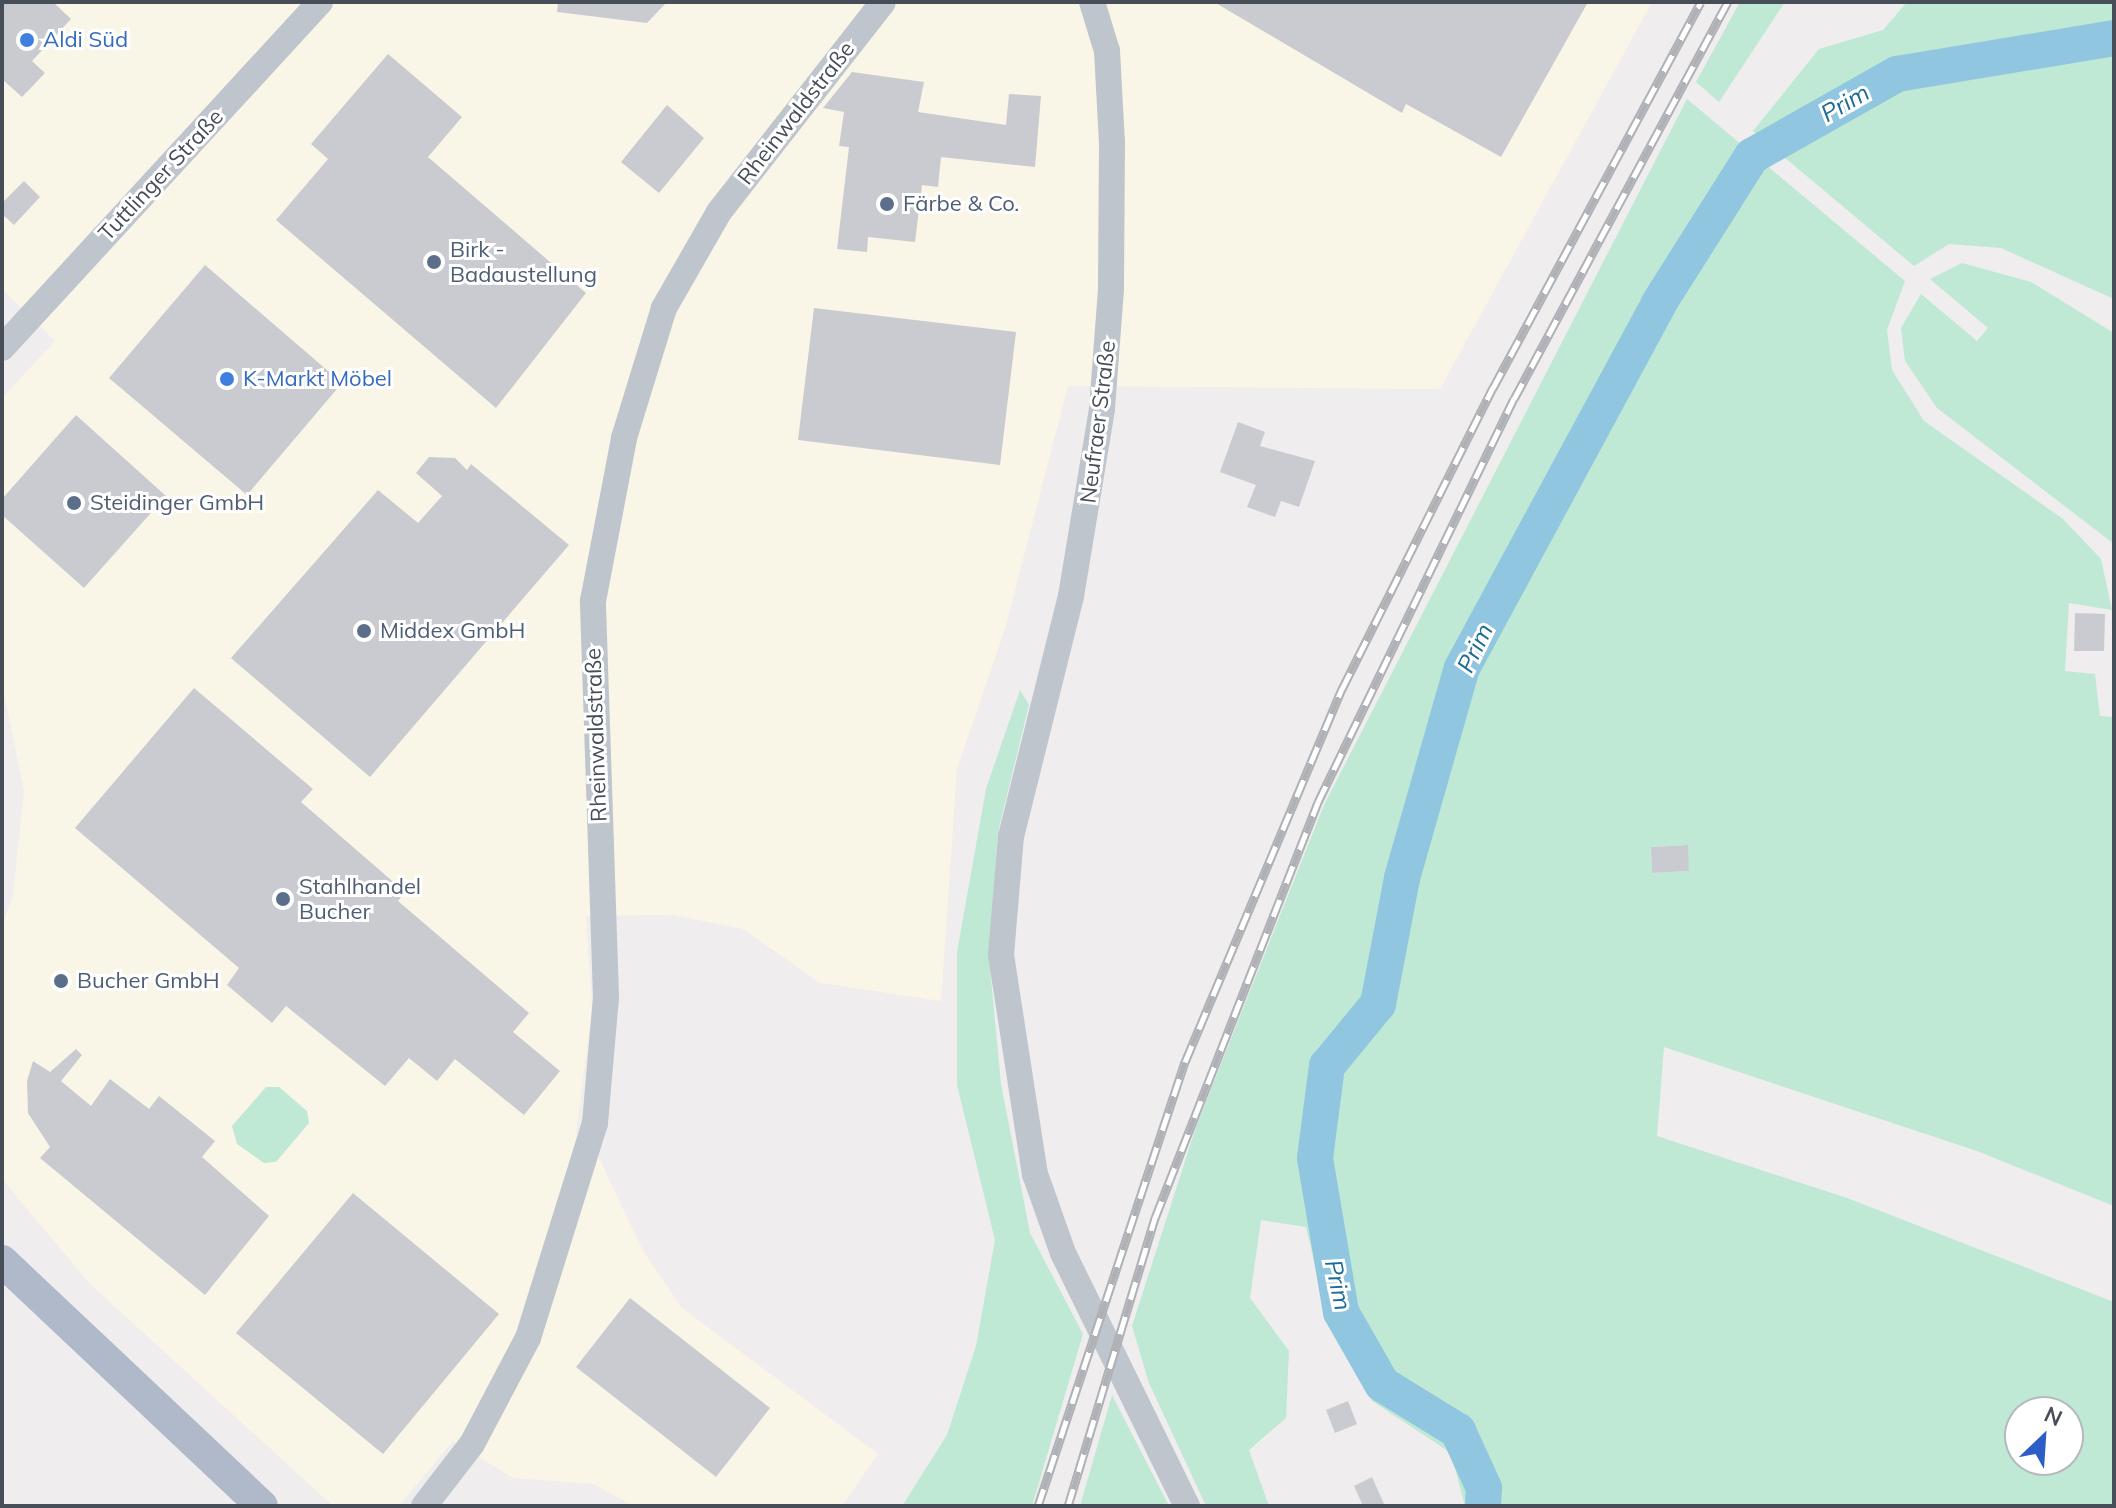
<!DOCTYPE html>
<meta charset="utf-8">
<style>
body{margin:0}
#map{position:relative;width:2116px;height:1508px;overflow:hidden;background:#efeded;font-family:Mulish,sans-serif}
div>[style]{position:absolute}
.commercial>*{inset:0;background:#f9f6e7}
.green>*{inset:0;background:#bfe9d4}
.river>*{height:36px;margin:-18px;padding:0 18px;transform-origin:18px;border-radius:18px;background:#91c6e1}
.building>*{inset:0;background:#cacbd1}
.minor>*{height:26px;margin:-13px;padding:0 13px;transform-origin:13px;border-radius:13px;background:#bfc5cd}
.major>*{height:32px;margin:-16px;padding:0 16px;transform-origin:16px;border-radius:16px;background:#afb9c9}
.rail>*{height:9px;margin-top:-4.5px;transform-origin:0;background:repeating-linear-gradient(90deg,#fff 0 18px,#afb1b6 0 36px);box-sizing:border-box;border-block:2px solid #afb1b6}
.dots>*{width:22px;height:22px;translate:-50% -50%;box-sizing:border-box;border:4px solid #fff;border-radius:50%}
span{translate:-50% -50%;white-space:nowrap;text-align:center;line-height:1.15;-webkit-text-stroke:6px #fff;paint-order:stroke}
.shop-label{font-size:22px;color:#366cbe}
.left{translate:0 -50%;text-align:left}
.street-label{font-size:22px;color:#474e58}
.service-label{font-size:22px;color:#4e5e75}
.water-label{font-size:24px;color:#1c6c95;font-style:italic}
.frame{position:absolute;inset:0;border:4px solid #474e58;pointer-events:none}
.north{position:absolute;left:2004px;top:1396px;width:80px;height:80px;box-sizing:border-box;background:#fff;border:2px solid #b5b8bc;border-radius:50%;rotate:25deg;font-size:22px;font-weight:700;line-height:32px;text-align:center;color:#474e58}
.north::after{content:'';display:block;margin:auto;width:28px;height:36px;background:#2d5dc8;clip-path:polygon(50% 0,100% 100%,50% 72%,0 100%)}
</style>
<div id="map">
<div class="commercial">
<i style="clip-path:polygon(2px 2px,1652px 2px,1440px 389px,1068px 386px,1005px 629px,957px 769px,941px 1001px,820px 983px,743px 929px,673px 915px,586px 916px,592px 1009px,576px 1133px,599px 1158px,643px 1251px,682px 1308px,878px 1454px,842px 1506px,634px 1506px,593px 1484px,513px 1478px,453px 1441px,399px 1506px,333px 1506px,90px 1284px,2px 1179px,2px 926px,13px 895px,24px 791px,2px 684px,2px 398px,55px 341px,2px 289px)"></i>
</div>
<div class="green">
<i style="clip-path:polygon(1740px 2px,1785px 2px,1719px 102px,1696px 82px)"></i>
<i style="clip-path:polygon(1907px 2px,2114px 2px,2114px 299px,2001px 248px,1949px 244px,1914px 266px,1753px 131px,1819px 49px,1883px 30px)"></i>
<i style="clip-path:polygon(evenodd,1687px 99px,1905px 281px,1887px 330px,1892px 370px,1924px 421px,2063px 519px,2101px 559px,2112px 610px,2069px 603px,2065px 671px,2095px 674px,2100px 716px,2114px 717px,2114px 1206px,1977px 1151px,1664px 1047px,1657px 1136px,1847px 1198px,2114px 1302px,2114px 1506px,1465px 1506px,1451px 1453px,1372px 1401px,1327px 1317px,1306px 1227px,1261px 1220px,1250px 1298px,1289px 1351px,1286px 1418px,1249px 1450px,1269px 1506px,1206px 1506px,1149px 1383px,1132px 1326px,1196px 1127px,1324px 805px,1687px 99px,1687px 845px,1689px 871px,1652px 873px,1651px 847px,1687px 845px,1687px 99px,2020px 1412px,2068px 1412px,2068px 1460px,2020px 1460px,2020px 1412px)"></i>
<i style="clip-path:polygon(1962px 263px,2031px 282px,2114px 333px,2114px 544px,1937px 408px,1905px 361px,1901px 328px,1921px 294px,1977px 341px,1988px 328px,1930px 279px)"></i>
<i style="clip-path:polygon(1020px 690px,1029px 705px,998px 832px,989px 957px,1001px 1084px,1030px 1233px,1083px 1334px,1032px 1506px,902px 1506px,947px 1435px,976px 1346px,995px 1240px,957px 1085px,957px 952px,986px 789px)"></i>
<i style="clip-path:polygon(266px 1087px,279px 1087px,307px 1111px,309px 1123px,276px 1162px,264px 1163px,237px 1144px,232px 1126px)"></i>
<i style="clip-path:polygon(1112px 1395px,1133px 1436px,1169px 1506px,1080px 1506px)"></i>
</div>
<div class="river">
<i style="left:1483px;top:1506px;width:18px;rotate:-87deg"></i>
<i style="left:1484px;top:1488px;width:63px;rotate:-114.5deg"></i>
<i style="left:1458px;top:1431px;width:89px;rotate:-148.3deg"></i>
<i style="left:1382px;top:1384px;width:83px;rotate:-119.7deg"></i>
<i style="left:1341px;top:1312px;width:156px;rotate:-99.6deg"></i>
<i style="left:1315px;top:1158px;width:93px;rotate:-82.6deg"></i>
<i style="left:1327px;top:1066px;width:80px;rotate:-50.6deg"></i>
<i style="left:1378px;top:1004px;width:128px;rotate:-79.2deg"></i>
<i style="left:1402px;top:878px;width:218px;rotate:-74.1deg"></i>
<i style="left:1462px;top:668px;width:415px;rotate:-61.6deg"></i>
<i style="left:1659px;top:303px;width:174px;rotate:-57.7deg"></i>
<i style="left:1752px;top:156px;width:167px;rotate:-29.5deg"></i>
<i style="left:1897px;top:74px;width:220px;rotate:-9.4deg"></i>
</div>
<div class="building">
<i style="clip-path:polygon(2px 2px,53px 2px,71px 19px,32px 61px,45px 73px,22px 97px,2px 79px)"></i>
<i style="clip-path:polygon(558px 2px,667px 2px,647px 23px,557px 12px)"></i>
<i style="clip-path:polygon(1214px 2px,1588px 2px,1501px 157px,1406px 104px,1402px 113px)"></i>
<i style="clip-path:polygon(388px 54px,462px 117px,428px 157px,586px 293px,496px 408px,276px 220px,328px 159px,311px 144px)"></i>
<i style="clip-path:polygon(852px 72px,924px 82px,918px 112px,1006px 125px,1009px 94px,1041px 96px,1035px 167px,941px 157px,938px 187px,922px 185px,915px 242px,868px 237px,867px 252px,837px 249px,849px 147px,839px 146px,844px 112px,823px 108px)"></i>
<i style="clip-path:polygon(667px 105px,704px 138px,659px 193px,621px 162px)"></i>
<i style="clip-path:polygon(24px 181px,40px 197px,14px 225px,2px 214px,2px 203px)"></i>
<i style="clip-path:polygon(205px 265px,342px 383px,247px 495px,109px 378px)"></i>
<i style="clip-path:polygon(814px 308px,1016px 332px,1000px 465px,798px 440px)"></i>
<i style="clip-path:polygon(76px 415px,166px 496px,84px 588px,2px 515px,2px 499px)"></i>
<i style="clip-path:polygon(1238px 422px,1265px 432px,1260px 446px,1315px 461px,1299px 507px,1281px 501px,1275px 517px,1247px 507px,1256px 485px,1220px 472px)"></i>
<i style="clip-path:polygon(429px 457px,455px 458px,467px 470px,471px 464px,569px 545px,370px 777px,231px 658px,378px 490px,418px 523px,442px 496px,416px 473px)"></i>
<i style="clip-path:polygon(2075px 613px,2105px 614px,2104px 651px,2074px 651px)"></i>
<i style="clip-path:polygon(194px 688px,313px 789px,301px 802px,405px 892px,398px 901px,529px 1013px,513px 1032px,560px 1071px,524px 1115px,455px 1059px,437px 1081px,409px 1058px,385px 1086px,286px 1006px,272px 1023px,227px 985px,239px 968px,75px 828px)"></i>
<i style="clip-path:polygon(1688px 845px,1689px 871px,1652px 873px,1651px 847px)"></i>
<i style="clip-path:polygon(76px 1049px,82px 1055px,61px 1081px,91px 1106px,110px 1079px,149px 1109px,159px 1096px,215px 1141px,202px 1157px,269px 1216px,205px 1295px,40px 1158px,50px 1147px,28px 1113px,27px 1081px,33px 1061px,50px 1072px)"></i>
<i style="clip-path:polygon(353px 1193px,499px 1314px,383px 1454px,236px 1333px)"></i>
<i style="clip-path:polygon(630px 1298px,770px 1408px,716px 1477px,576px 1367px)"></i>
<i style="clip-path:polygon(1348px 1401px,1357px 1424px,1335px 1433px,1326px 1410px)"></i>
<i style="clip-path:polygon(1372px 1477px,1385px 1506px,1363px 1506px,1354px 1486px)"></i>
</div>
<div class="minor">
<i style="left:1092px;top:2px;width:51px;rotate:73deg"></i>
<i style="left:1107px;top:51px;width:91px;rotate:86.9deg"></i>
<i style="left:1112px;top:142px;width:147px;rotate:90.4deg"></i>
<i style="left:1111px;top:289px;width:120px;rotate:94.3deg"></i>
<i style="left:1102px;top:409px;width:190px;rotate:99.4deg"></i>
<i style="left:1071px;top:596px;width:247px;rotate:104deg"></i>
<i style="left:1011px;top:836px;width:119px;rotate:94.8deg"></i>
<i style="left:1001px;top:955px;width:222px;rotate:81.2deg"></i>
<i style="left:1035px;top:1174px;width:84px;rotate:70.5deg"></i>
<i style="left:1063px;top:1253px;width:282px;rotate:63.9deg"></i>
<i style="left:2px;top:348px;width:470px;rotate:-47.4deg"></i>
<i style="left:424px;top:1506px;width:78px;rotate:-52.3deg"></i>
<i style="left:472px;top:1444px;width:120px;rotate:-62.2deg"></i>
<i style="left:528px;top:1338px;width:225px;rotate:-72.7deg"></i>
<i style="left:595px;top:1123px;width:126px;rotate:-85deg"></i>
<i style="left:606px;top:997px;width:396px;rotate:-91.9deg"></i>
<i style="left:593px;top:601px;width:166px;rotate:-79.2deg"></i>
<i style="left:624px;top:438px;width:136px;rotate:-72.9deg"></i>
<i style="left:664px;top:308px;width:111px;rotate:-60.2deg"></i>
<i style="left:719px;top:212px;width:266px;rotate:-52deg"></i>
</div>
<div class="major">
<i style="left:2px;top:1261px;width:357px;rotate:43.3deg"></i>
</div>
<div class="rail">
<i style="left:1038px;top:1506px;width:468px;rotate:-71.7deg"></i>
<i style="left:1185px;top:1062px;width:405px;rotate:-67.2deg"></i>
<i style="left:1342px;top:689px;width:337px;rotate:-63.4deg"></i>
<i style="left:1493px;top:388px;width:438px;rotate:-61.7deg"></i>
<i style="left:1068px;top:1506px;width:301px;rotate:-73.2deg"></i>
<i style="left:1155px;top:1218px;width:447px;rotate:-68.6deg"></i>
<i style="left:1318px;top:802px;width:448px;rotate:-64.1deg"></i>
<i style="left:1514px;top:399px;width:451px;rotate:-61.7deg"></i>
</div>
<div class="dots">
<i style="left:27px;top:40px;background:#3f7fe0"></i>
<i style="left:887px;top:204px;background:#5c6f8a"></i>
<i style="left:434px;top:262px;background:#5c6f8a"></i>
<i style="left:227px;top:379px;background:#3f7fe0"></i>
<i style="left:74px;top:503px;background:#5c6f8a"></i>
<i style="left:364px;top:631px;background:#5c6f8a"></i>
<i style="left:283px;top:899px;background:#5c6f8a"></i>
<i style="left:61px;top:981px;background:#5c6f8a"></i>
</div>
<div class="shop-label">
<span class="left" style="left:43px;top:40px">Aldi Süd</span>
<span class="left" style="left:243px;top:379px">K-Markt Möbel</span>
</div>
<div class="street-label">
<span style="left:796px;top:113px;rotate:-52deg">Rheinwaldstraße</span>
<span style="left:161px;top:175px;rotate:-47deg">Tuttlinger Straße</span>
<span style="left:1098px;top:422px;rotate:-83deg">Neufraer Straße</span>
<span style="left:596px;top:735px;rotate:-92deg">Rheinwaldstraße</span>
</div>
<div class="service-label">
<span class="left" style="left:903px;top:204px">Färbe &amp; Co.</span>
<span class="left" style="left:450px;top:262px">Birk -<br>Badaustellung</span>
<span class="left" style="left:90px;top:503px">Steidinger GmbH</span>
<span class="left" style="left:380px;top:631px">Middex GmbH</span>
<span class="left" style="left:299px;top:899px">Stahlhandel<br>Bucher</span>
<span class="left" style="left:77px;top:981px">Bucher GmbH</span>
</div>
<div class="water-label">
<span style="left:1845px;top:103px;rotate:-30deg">Prim</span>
<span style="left:1475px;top:648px;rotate:-64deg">Prim</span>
<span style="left:1338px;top:1285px;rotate:78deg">Prim</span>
</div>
<div class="frame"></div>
<div class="north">N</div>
</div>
